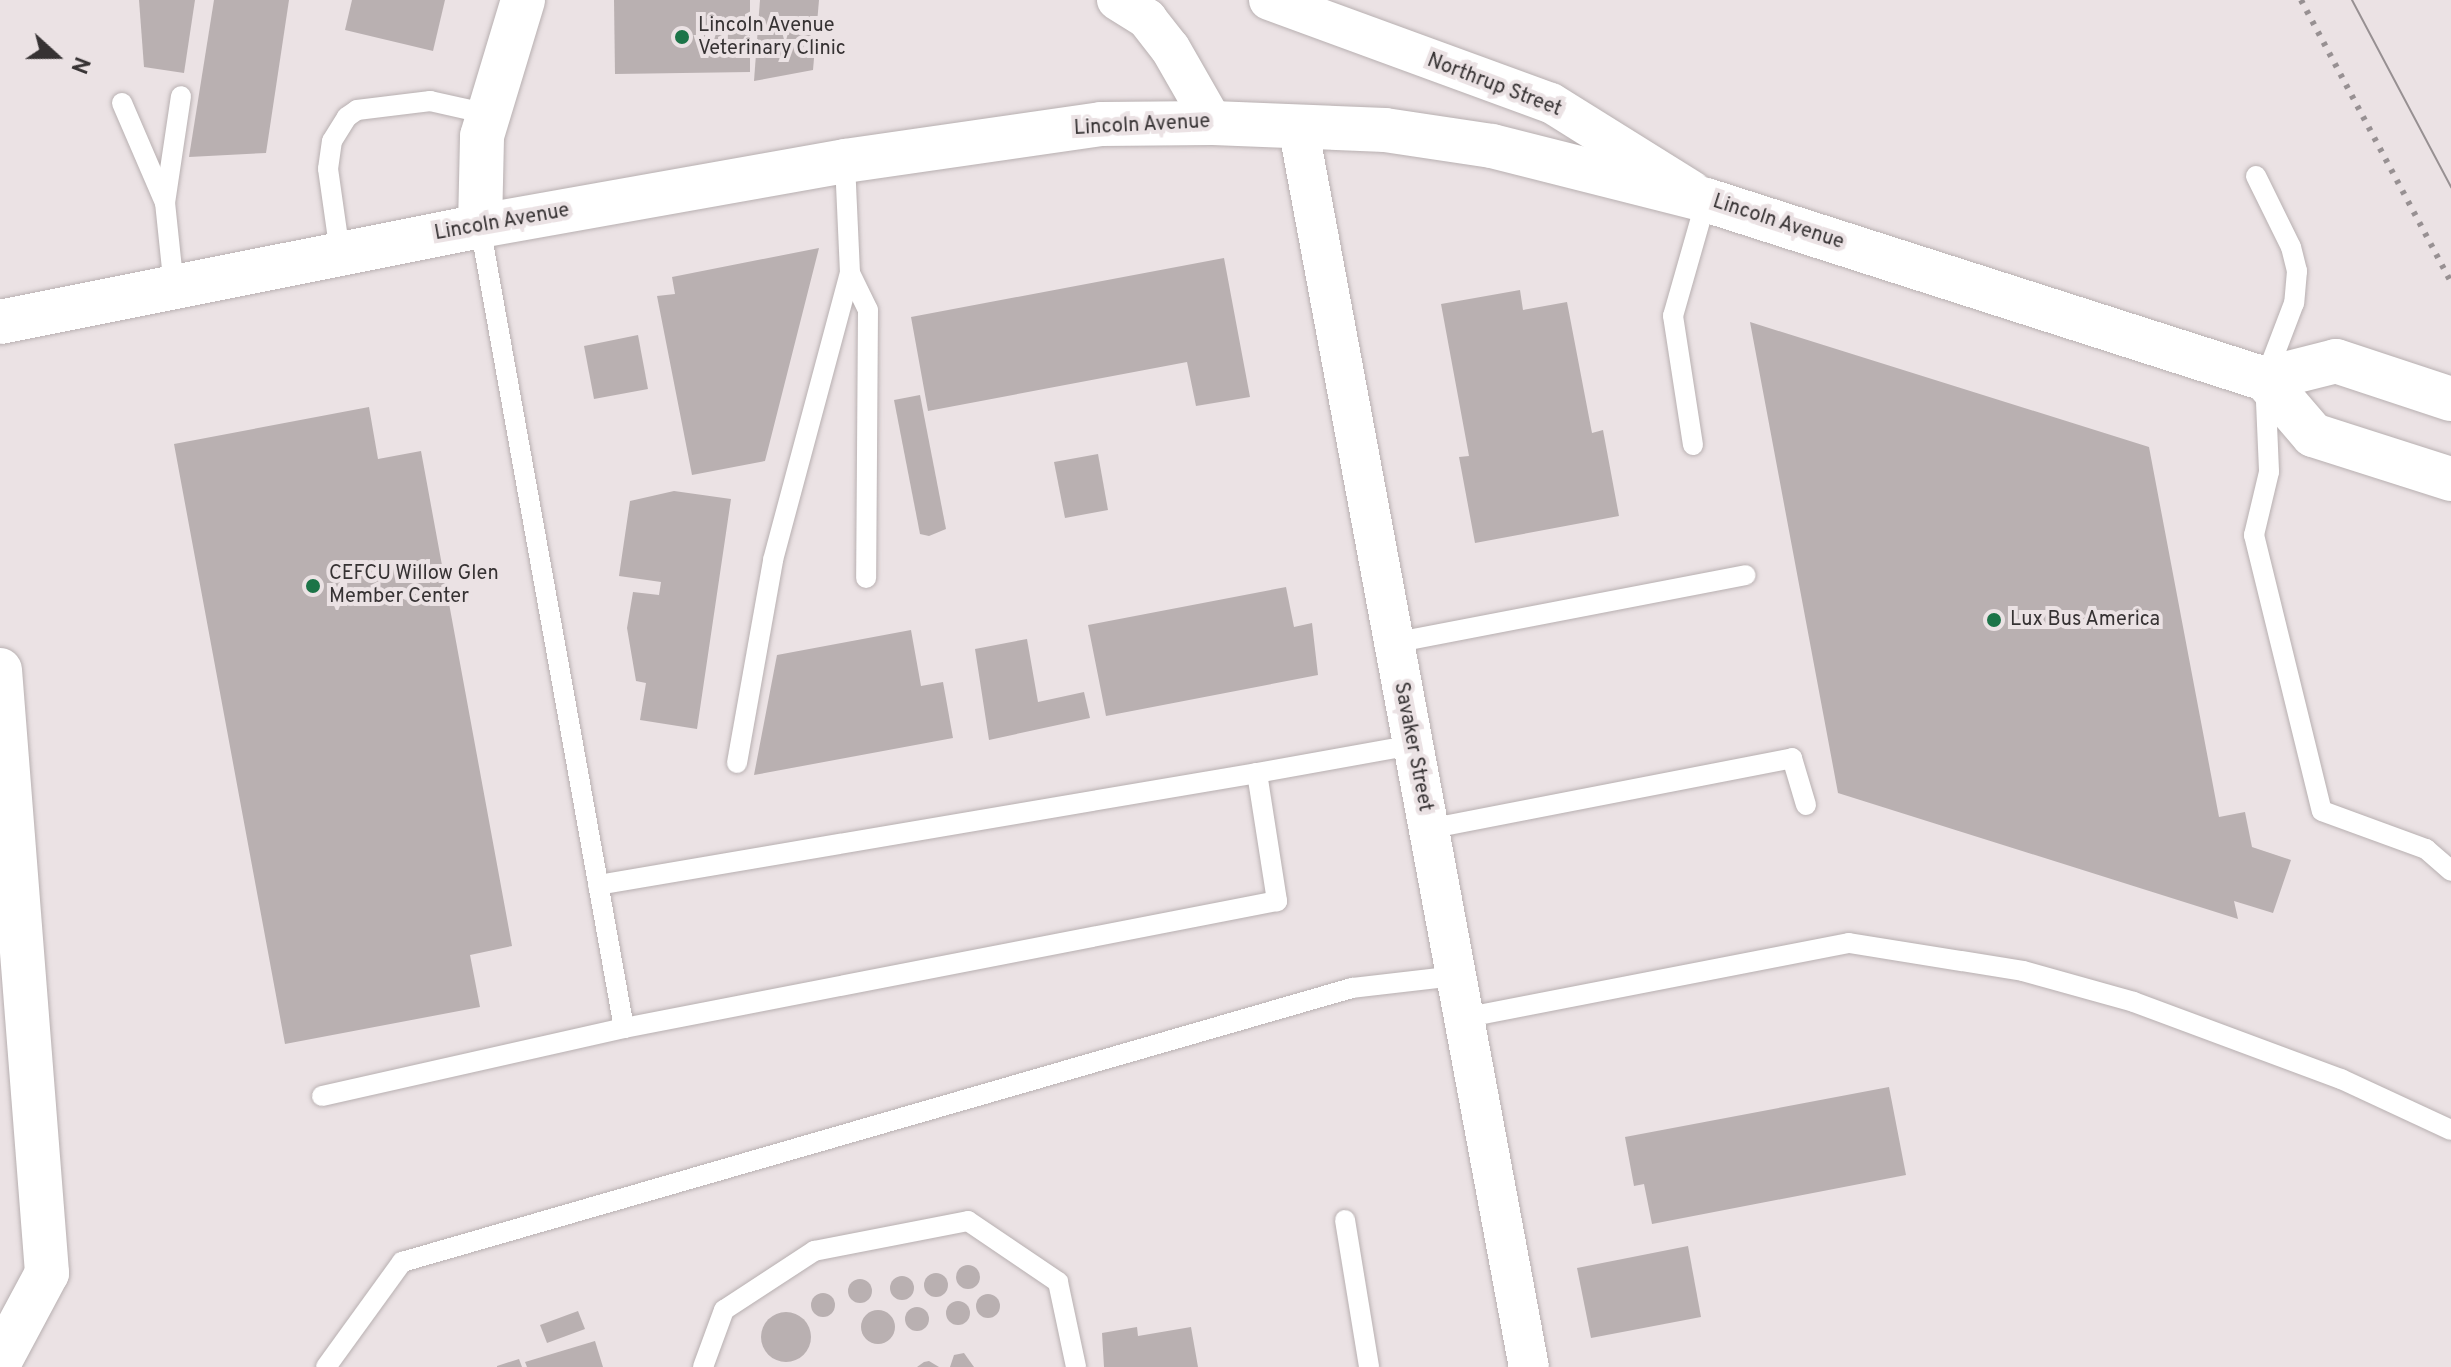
<!DOCTYPE html>
<style>
body{margin:0}
#map{position:relative;width:2451px;height:1367px;overflow:hidden;background:#ebe2e4;font-family:Overpass,sans-serif}
div>[style]{position:absolute}
.building>*{inset:0;background:#b9b0b1}
.round{border-radius:50%}
.roads{filter:drop-shadow(0 0 2px #b8b0b1) drop-shadow(0 0 2px #b8b0b1)}
.service>*{height:20px;margin:-10px;padding:0 10px;transform-origin:10px;border-radius:10px;background:#fff}
.minor>*{height:40px;margin:-20px;padding:0 20px;transform-origin:20px;border-radius:20px;background:#fff}
.tertiary>*{height:44px;margin:-22px;padding:0 22px;transform-origin:22px;border-radius:22px;background:#fff}
.secondary>*{height:44px;margin:-22px;padding:0 22px;transform-origin:22px;border-radius:22px;background:#fff}
.motorway>*{height:44px;margin:-22px;padding:0 22px;transform-origin:22px;border-radius:22px;background:#fff}
.tram>*{height:2px;margin:-1px;padding:0 1px;transform-origin:1px;border-radius:1px;background:#979092}
.rail>*{height:6px;margin-top:-3px;transform-origin:0;background:repeating-linear-gradient(90deg,#979092 0 4px,transparent 0 12px)}
.dots>*{width:22px;height:22px;translate:-50% -50%;box-sizing:border-box;border:4px solid #ebe2e4;border-radius:50%}
span{translate:-50% -50%;white-space:nowrap;text-align:center;line-height:1.15;-webkit-text-stroke:8px #ebe2e4;paint-order:stroke}
.poi-label{font-size:20px;color:#363233}
.left{translate:0 -50%;text-align:left}
.street-label{font-size:20px;color:#363233}
.north{position:absolute;left:16px;top:16px;width:80px;height:80px;-webkit-text-stroke:6px #ebe2e4;paint-order:stroke;rotate:111deg;font-size:22px;font-weight:700;line-height:32px;text-align:center;color:#363233}
.north::after{content:'';display:block;margin:auto;width:28px;height:36px;background:#363233;clip-path:polygon(50% 0,100% 100%,50% 72%,0 100%)}
</style>
<div id="map">
<div class="building">
<i style="clip-path:polygon(139px 0,195px 0,184px 73px,144px 67px)"></i>
<i style="clip-path:polygon(214px 0,289px 0,266px 153px,189px 157px)"></i>
<i style="clip-path:polygon(352px 0,445px 0,433px 51px,345px 30px)"></i>
<i style="clip-path:polygon(614px 0,750px 0,750px 72px,615px 74px)"></i>
<i style="clip-path:polygon(760px 0,819px 0,813px 70px,754px 81px)"></i>
<i style="clip-path:polygon(819px 248px,765px 461px,692px 475px,657px 296px,675px 294px,672px 277px)"></i>
<i style="clip-path:polygon(1224px 258px,1250px 397px,1196px 406px,1187px 362px,928px 411px,911px 317px)"></i>
<i style="clip-path:polygon(1520px 290px,1523px 310px,1567px 302px,1592px 433px,1603px 430px,1619px 516px,1475px 543px,1459px 457px,1469px 456px,1441px 304px)"></i>
<i style="clip-path:polygon(1750px 322px,2149px 447px,2219px 817px,2245px 812px,2252px 847px,2291px 860px,2273px 913px,2234px 901px,2238px 919px,1838px 793px)"></i>
<i style="clip-path:polygon(638px 335px,648px 389px,594px 399px,584px 346px)"></i>
<i style="clip-path:polygon(920px 395px,946px 529px,929px 536px,920px 534px,894px 400px)"></i>
<i style="clip-path:polygon(369px 407px,378px 459px,421px 451px,512px 946px,470px 955px,480px 1007px,285px 1044px,174px 444px)"></i>
<i style="clip-path:polygon(1098px 454px,1108px 510px,1065px 518px,1054px 462px)"></i>
<i style="clip-path:polygon(674px 491px,731px 499px,697px 729px,640px 720px,646px 683px,636px 681px,627px 628px,633px 592px,659px 595px,661px 582px,619px 576px,630px 501px)"></i>
<i style="clip-path:polygon(1286px 587px,1294px 627px,1312px 623px,1318px 675px,1106px 716px,1088px 625px)"></i>
<i style="clip-path:polygon(911px 630px,921px 686px,943px 682px,953px 738px,754px 775px,777px 655px)"></i>
<i style="clip-path:polygon(1027px 639px,1038px 702px,1084px 692px,1090px 718px,989px 740px,975px 649px)"></i>
<i style="clip-path:polygon(1889px 1087px,1906px 1175px,1652px 1224px,1644px 1184px,1634px 1186px,1625px 1137px)"></i>
<i style="clip-path:polygon(1688px 1246px,1701px 1317px,1591px 1338px,1577px 1268px)"></i>
<i class="round" style="left:956px;top:1265px;width:24px;height:24px"></i>
<i class="round" style="left:924px;top:1273px;width:24px;height:24px"></i>
<i class="round" style="left:890px;top:1276px;width:24px;height:24px"></i>
<i class="round" style="left:848px;top:1279px;width:24px;height:24px"></i>
<i class="round" style="left:811px;top:1293px;width:24px;height:24px"></i>
<i class="round" style="left:976px;top:1294px;width:24px;height:24px"></i>
<i class="round" style="left:946px;top:1301px;width:24px;height:24px"></i>
<i class="round" style="left:905px;top:1307px;width:24px;height:24px"></i>
<i class="round" style="left:861px;top:1310px;width:34px;height:34px"></i>
<i style="clip-path:polygon(578px 1311px,585px 1329px,547px 1343px,540px 1325px)"></i>
<i class="round" style="left:761px;top:1312px;width:50px;height:50px"></i>
<i style="clip-path:polygon(1137px 1327px,1138px 1336px,1191px 1327px,1198px 1367px,1104px 1367px,1102px 1333px)"></i>
<i style="clip-path:polygon(595px 1341px,603px 1367px,527px 1367px,525px 1362px)"></i>
<i style="clip-path:polygon(964px 1353px,974px 1367px,950px 1367px,954px 1355px)"></i>
<i style="clip-path:polygon(519px 1359px,522px 1367px,497px 1367px,497px 1366px)"></i>
<i style="clip-path:polygon(924px 1362px,929px 1361px,939px 1367px,917px 1367px)"></i>
</div>
<div class="roads">
<div class="service">
<i style="left:122px;top:103px;width:109px;rotate:66.7deg"></i>
<i style="left:2256px;top:176px;width:79px;rotate:63.8deg"></i>
<i style="left:2291px;top:247px;width:25px;rotate:76deg"></i>
<i style="left:2297px;top:271px;width:32px;rotate:95deg"></i>
<i style="left:2294px;top:303px;width:81px;rotate:110.9deg"></i>
<i style="left:2265px;top:379px;width:93px;rotate:87.5deg"></i>
<i style="left:2269px;top:472px;width:65px;rotate:103.4deg"></i>
<i style="left:2254px;top:535px;width:284px;rotate:76.2deg"></i>
<i style="left:2322px;top:811px;width:111px;rotate:20.1deg"></i>
<i style="left:2426px;top:849px;width:33px;rotate:41deg"></i>
<i style="left:340px;top:253px;width:85px;rotate:-98.1deg"></i>
<i style="left:328px;top:169px;width:28px;rotate:-82deg"></i>
<i style="left:332px;top:141px;width:28px;rotate:-58deg"></i>
<i style="left:347px;top:117px;width:12px;rotate:-35deg"></i>
<i style="left:357px;top:110px;width:74px;rotate:-7deg"></i>
<i style="left:430px;top:101px;width:59px;rotate:12.6deg"></i>
<i style="left:850px;top:273px;width:41px;rotate:64.1deg"></i>
<i style="left:868px;top:310px;width:268px;rotate:90.4deg"></i>
<i style="left:174px;top:288px;width:85px;rotate:-96deg"></i>
<i style="left:165px;top:203px;width:108px;rotate:-81.5deg"></i>
<i style="left:1693px;top:445px;width:131px;rotate:-98.8deg"></i>
<i style="left:1673px;top:316px;width:121px;rotate:-74.1deg"></i>
<i style="left:1393px;top:643px;width:359px;rotate:-10.9deg"></i>
<i style="left:737px;top:763px;width:206px;rotate:-79.9deg"></i>
<i style="left:773px;top:560px;width:297px;rotate:-75deg"></i>
<i style="left:850px;top:273px;width:112px;rotate:-92.6deg"></i>
<i style="left:1257px;top:773px;width:158px;rotate:-10.2deg"></i>
<i style="left:1428px;top:829px;width:371px;rotate:-11deg"></i>
<i style="left:1792px;top:758px;width:49px;rotate:73.4deg"></i>
<i style="left:598px;top:885px;width:668px;rotate:-9.65deg"></i>
<i style="left:1257px;top:773px;width:130px;rotate:81.1deg"></i>
<i style="left:1277px;top:901px;width:665px;rotate:168.99deg"></i>
<i style="left:1463px;top:1018px;width:393px;rotate:-11deg"></i>
<i style="left:1849px;top:943px;width:176px;rotate:9.1deg"></i>
<i style="left:2023px;top:971px;width:115px;rotate:15.6deg"></i>
<i style="left:2134px;top:1002px;width:221px;rotate:20.4deg"></i>
<i style="left:2341px;top:1079px;width:121px;rotate:24.9deg"></i>
<i style="left:322px;top:1096px;width:310px;rotate:-12.7deg"></i>
<i style="left:624px;top:1028px;width:815px;rotate:-100.18deg"></i>
<i style="left:1345px;top:1220px;width:149px;rotate:80.7deg"></i>
<i style="left:326px;top:1367px;width:130px;rotate:-54.1deg"></i>
<i style="left:402px;top:1262px;width:989px;rotate:-16.09deg"></i>
<i style="left:1352px;top:988px;width:104px;rotate:-6.6deg"></i>
<i style="left:703px;top:1367px;width:61px;rotate:-69.8deg"></i>
<i style="left:724px;top:1310px;width:108px;rotate:-33.2deg"></i>
<i style="left:814px;top:1251px;width:157px;rotate:-11deg"></i>
<i style="left:968px;top:1221px;width:109px;rotate:34.1deg"></i>
<i style="left:1058px;top:1282px;width:87px;rotate:78deg"></i>
</div>
<div class="minor">
<i style="left:1117px;top:0;width:36px;rotate:32deg"></i>
<i style="left:1147px;top:19px;width:37px;rotate:52deg"></i>
<i style="left:1170px;top:48px;width:86px;rotate:60.2deg"></i>
<i style="left:1269px;top:0;width:300px;rotate:20.1deg"></i>
<i style="left:1551px;top:103px;width:166px;rotate:32deg"></i>
<i style="left:1298px;top:126px;width:1262px;rotate:79.46deg"></i>
</div>
<div class="tertiary">
<i style="left:480px;top:226px;width:90px;rotate:-88.7deg"></i>
<i style="left:482px;top:136px;width:142px;rotate:-73.2deg"></i>
</div>
<div class="secondary">
<i style="left:0;top:322px;width:490px;rotate:-11.3deg"></i>
<i style="left:480px;top:226px;width:371px;rotate:-10.1deg"></i>
<i style="left:845px;top:161px;width:259px;rotate:-8.2deg"></i>
<i style="left:1101px;top:124px;width:112px;rotate:-0.5deg"></i>
<i style="left:1213px;top:123px;width:172px;rotate:2.3deg"></i>
<i style="left:1385px;top:130px;width:108px;rotate:8.5deg"></i>
<i style="left:1492px;top:146px;width:221px;rotate:14.2deg"></i>
<i style="left:1706px;top:200px;width:587px;rotate:17.76deg"></i>
<i style="left:2265px;top:379px;width:74px;rotate:49.4deg"></i>
<i style="left:2313px;top:435px;width:145px;rotate:17.7deg"></i>
<i style="left:2265px;top:379px;width:73px;rotate:-14.2deg"></i>
<i style="left:2336px;top:361px;width:121px;rotate:18.3deg"></i>
</div>
<div class="motorway">
<i style="left:0;top:670px;width:605px;rotate:85.54deg"></i>
<i style="left:47px;top:1273px;width:100px;rotate:118.1deg"></i>
</div>
</div>
<div class="tram">
<i style="left:2352px;top:0;width:212px;rotate:62.1deg"></i>
</div>
<div class="rail">
<i style="left:2301px;top:0;width:319px;rotate:62deg"></i>
</div>
<div class="dots">
<i style="left:682px;top:37px;background:#1c7448"></i>
<i style="left:313px;top:586px;background:#1c7448"></i>
<i style="left:1994px;top:620px;background:#1c7448"></i>
</div>
<div class="poi-label">
<span class="left" style="left:698px;top:38px">Lincoln Avenue<br>Veterinary Clinic</span>
<span class="left" style="left:329px;top:586px">CEFCU Willow Glen<br>Member Center</span>
<span class="left" style="left:2010px;top:620px">Lux Bus America</span>
</div>
<div class="street-label">
<span style="left:1494px;top:86px;rotate:21deg">Northrup Street</span>
<span style="left:1142px;top:126px;rotate:-3deg">Lincoln Avenue</span>
<span style="left:502px;top:223px;rotate:-10deg">Lincoln Avenue</span>
<span style="left:1778px;top:223px;rotate:18deg">Lincoln Avenue</span>
<span style="left:1412px;top:747px;rotate:79deg">Savaker Street</span>
</div>
<div class="north">N</div>
</div>
